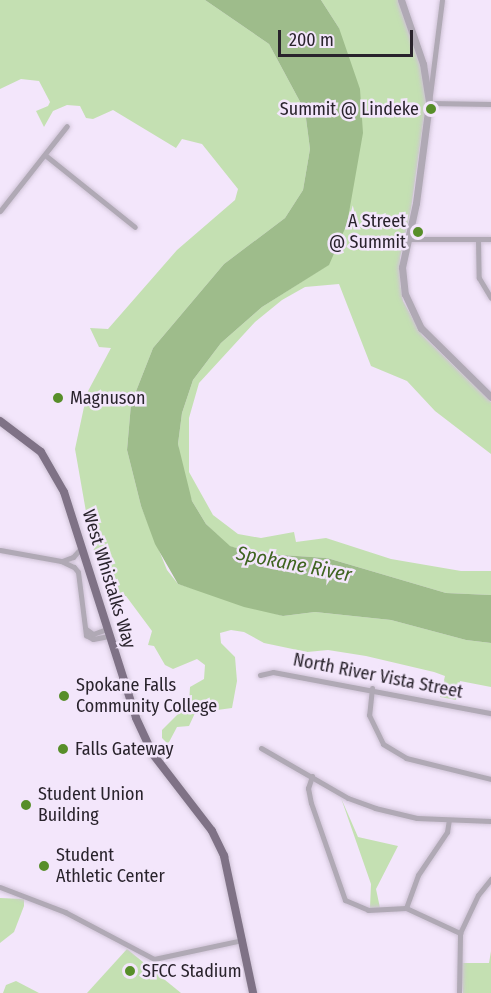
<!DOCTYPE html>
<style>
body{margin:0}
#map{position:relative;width:491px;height:993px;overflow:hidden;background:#f3e6fb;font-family:"Fira Sans Condensed",sans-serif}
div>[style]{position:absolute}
.green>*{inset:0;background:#c4e0b2}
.water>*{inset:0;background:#9ebc8b}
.roads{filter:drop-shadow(0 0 2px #cfc3d6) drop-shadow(0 0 2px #cfc3d6)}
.minor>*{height:5px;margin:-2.5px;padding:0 2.5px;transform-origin:2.5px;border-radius:2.5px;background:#b0a9b5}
.tertiary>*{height:7px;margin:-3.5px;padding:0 3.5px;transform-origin:3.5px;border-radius:3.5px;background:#b0a9b5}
.primary>*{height:8px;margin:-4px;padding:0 4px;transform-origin:4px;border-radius:4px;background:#7f7286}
.dots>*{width:16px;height:16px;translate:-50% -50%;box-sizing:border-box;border:3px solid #f3e6fb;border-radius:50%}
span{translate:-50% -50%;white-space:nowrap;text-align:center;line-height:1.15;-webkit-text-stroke:5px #f3e6fb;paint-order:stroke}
.poi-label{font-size:18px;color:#29232c}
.right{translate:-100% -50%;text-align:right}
.left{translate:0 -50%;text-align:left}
.street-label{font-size:18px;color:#29232c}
.water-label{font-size:20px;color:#3f6421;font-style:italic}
.scale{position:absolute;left:278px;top:30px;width:135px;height:27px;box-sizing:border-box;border:3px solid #29232c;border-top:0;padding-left:8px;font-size:18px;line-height:21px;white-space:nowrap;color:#29232c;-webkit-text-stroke:4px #f3e6fb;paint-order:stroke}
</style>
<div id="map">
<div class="green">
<i style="clip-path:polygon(0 0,205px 0,269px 44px,305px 111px,310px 149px,303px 190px,285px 218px,224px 264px,153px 348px,131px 404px,127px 450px,141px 506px,167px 570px,178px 584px,283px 616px,315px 612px,391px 620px,466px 640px,491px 643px,491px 687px,460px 681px,456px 700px,440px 697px,445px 676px,434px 672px,366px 656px,328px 650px,307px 652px,264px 643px,244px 632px,231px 630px,220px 633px,221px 643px,235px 657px,237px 681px,232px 708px,195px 713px,189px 726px,177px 727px,168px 744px,162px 738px,162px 730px,189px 703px,190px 687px,204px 679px,205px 665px,197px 659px,173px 669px,165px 665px,154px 646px,148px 645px,152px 631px,126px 596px,115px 595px,92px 546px,75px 449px,87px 393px,111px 348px,99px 347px,90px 328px,108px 329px,177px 250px,235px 200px,238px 189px,202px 144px,182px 139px,176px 148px,113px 110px,93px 119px,86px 118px,80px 106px,67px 105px,53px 111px,44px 127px,36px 111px,48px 106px,50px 102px,39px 81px,21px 79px,0 89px)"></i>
<i style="clip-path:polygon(321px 0,398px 0,422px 71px,426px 103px,411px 209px,400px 258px,400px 283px,403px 301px,422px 335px,491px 402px,491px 454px,435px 411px,407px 381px,371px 366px,339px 284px,305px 287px,282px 300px,255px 322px,199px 383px,189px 418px,189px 472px,213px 515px,238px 534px,261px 538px,294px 532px,296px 542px,326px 538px,391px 559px,461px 571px,491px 571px,491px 595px,446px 593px,327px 558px,252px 553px,229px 546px,206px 524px,192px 501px,183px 477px,178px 444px,182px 413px,193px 380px,221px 343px,262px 307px,328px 265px,339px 28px)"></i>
<i style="clip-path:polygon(341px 798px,358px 837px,398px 846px,376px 889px,380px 908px,370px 908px,371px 884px)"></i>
<i style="clip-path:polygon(0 898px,24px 899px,24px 906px,14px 932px,0 943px)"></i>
<i style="clip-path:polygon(127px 949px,181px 993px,87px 993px)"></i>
<i style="clip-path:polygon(491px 951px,491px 993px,463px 993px,460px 963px,489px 963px)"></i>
<i style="clip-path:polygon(16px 981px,39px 993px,3px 993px,6px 985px)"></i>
</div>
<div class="water">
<i style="clip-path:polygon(205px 0,321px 0,339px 28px,360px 89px,363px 133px,347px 224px,329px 265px,262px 307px,221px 343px,193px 380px,182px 413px,178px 444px,192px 501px,206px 524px,230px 546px,252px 553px,327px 558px,446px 593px,491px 595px,491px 643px,466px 640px,391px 620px,315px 612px,283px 616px,244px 607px,178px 584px,155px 544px,141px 506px,127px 450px,131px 404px,153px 348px,224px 264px,285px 218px,303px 190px,310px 149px,305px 111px,269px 44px)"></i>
</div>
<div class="roads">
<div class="minor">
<i style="left:442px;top:0;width:104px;rotate:97.2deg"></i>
<i style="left:429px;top:103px;width:62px;rotate:0.9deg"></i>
<i style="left:45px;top:155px;width:115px;rotate:38.7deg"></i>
<i style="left:0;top:211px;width:108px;rotate:-51.8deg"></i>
<i style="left:407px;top:239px;width:84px"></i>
<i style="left:478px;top:239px;width:39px;rotate:89deg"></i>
<i style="left:479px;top:278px;width:23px;rotate:59deg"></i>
<i style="left:0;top:550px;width:62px;rotate:10.2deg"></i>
<i style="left:61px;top:561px;width:14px;rotate:25deg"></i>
<i style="left:74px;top:567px;width:6px;rotate:51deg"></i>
<i style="left:78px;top:572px;width:64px;rotate:82.8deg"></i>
<i style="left:86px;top:635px;width:8px;rotate:30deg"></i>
<i style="left:93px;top:639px;width:16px;rotate:-11deg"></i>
<i style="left:62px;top:561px;width:12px;rotate:-20deg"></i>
<i style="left:73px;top:557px;width:13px;rotate:-48deg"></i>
<i style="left:86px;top:629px;width:9px;rotate:36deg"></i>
<i style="left:93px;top:634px;width:15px;rotate:-20deg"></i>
<i style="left:260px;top:675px;width:13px;rotate:-13deg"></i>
<i style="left:273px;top:672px;width:222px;rotate:10.7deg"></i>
<i style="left:372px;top:688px;width:27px;rotate:96deg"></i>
<i style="left:369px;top:715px;width:32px;rotate:64deg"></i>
<i style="left:383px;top:744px;width:27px;rotate:31deg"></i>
<i style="left:406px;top:758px;width:88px;rotate:13.9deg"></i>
<i style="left:261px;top:748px;width:100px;rotate:29.9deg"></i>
<i style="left:348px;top:798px;width:29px;rotate:20deg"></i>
<i style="left:375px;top:808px;width:43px;rotate:13.4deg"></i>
<i style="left:417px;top:818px;width:74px;rotate:2.3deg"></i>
<i style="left:312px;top:776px;width:13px;rotate:108deg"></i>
<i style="left:308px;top:788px;width:15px;rotate:79deg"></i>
<i style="left:311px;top:803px;width:103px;rotate:70.7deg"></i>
<i style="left:345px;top:900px;width:25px;rotate:23deg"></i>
<i style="left:368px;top:910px;width:38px;rotate:-3deg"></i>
<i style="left:406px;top:908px;width:60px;rotate:24.8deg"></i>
<i style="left:0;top:887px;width:70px;rotate:21deg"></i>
<i style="left:65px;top:912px;width:101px;rotate:27.8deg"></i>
<i style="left:154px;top:959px;width:91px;rotate:-12.1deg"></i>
<i style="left:406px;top:908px;width:35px;rotate:-70deg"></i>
<i style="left:418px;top:875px;width:52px;rotate:-56deg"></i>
<i style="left:447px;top:832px;width:12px;rotate:-81deg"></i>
<i style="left:459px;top:993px;width:60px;rotate:-89deg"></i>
<i style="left:460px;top:933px;width:42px;rotate:-64.7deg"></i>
<i style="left:478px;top:895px;width:21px;rotate:-51deg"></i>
</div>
<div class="tertiary">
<i style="left:401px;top:0;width:68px;rotate:71deg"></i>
<i style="left:423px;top:64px;width:39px;rotate:81deg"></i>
<i style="left:429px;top:103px;width:101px;rotate:97.4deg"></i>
<i style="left:416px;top:203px;width:66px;rotate:102.3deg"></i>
<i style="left:402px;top:267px;width:27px;rotate:84deg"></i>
<i style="left:405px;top:294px;width:38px;rotate:65deg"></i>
<i style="left:421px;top:328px;width:98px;rotate:44.6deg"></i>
</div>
<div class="primary">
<i style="left:0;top:421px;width:51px;rotate:37.1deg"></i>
<i style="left:41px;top:452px;width:46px;rotate:60.1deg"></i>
<i style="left:64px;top:492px;width:237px;rotate:72.3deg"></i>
<i style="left:136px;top:718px;width:38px;rotate:65deg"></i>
<i style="left:152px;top:753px;width:98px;rotate:52.4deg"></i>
<i style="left:212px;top:831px;width:28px;rotate:64deg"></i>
<i style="left:224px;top:856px;width:140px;rotate:78deg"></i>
</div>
</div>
<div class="dots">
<i style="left:431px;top:109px;background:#578e29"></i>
<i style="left:418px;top:232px;background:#578e29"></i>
<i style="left:58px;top:398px;background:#578e29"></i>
<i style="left:64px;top:696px;background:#578e29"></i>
<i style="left:63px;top:749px;background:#578e29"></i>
<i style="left:26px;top:805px;background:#578e29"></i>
<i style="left:44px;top:866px;background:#578e29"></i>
<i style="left:130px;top:971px;background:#578e29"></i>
</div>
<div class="poi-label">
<span class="right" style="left:419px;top:109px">Summit @ Lindeke</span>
<span class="right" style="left:406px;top:232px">A Street<br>@ Summit</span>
<span class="left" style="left:70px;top:398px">Magnuson</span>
<span class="left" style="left:76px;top:696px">Spokane Falls<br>Community College</span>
<span class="left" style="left:75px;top:749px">Falls Gateway</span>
<span class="left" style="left:38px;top:805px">Student Union<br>Building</span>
<span class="left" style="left:56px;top:866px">Student<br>Athletic Center</span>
<span class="left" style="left:142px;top:971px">SFCC Stadium</span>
</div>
<div class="street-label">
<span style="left:109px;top:579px;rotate:73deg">West Whistalks Way</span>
<span style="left:378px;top:676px;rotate:11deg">North River Vista Street</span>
</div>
<div class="water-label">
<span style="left:294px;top:564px;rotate:11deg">Spokane River</span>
</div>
<div class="scale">200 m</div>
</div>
